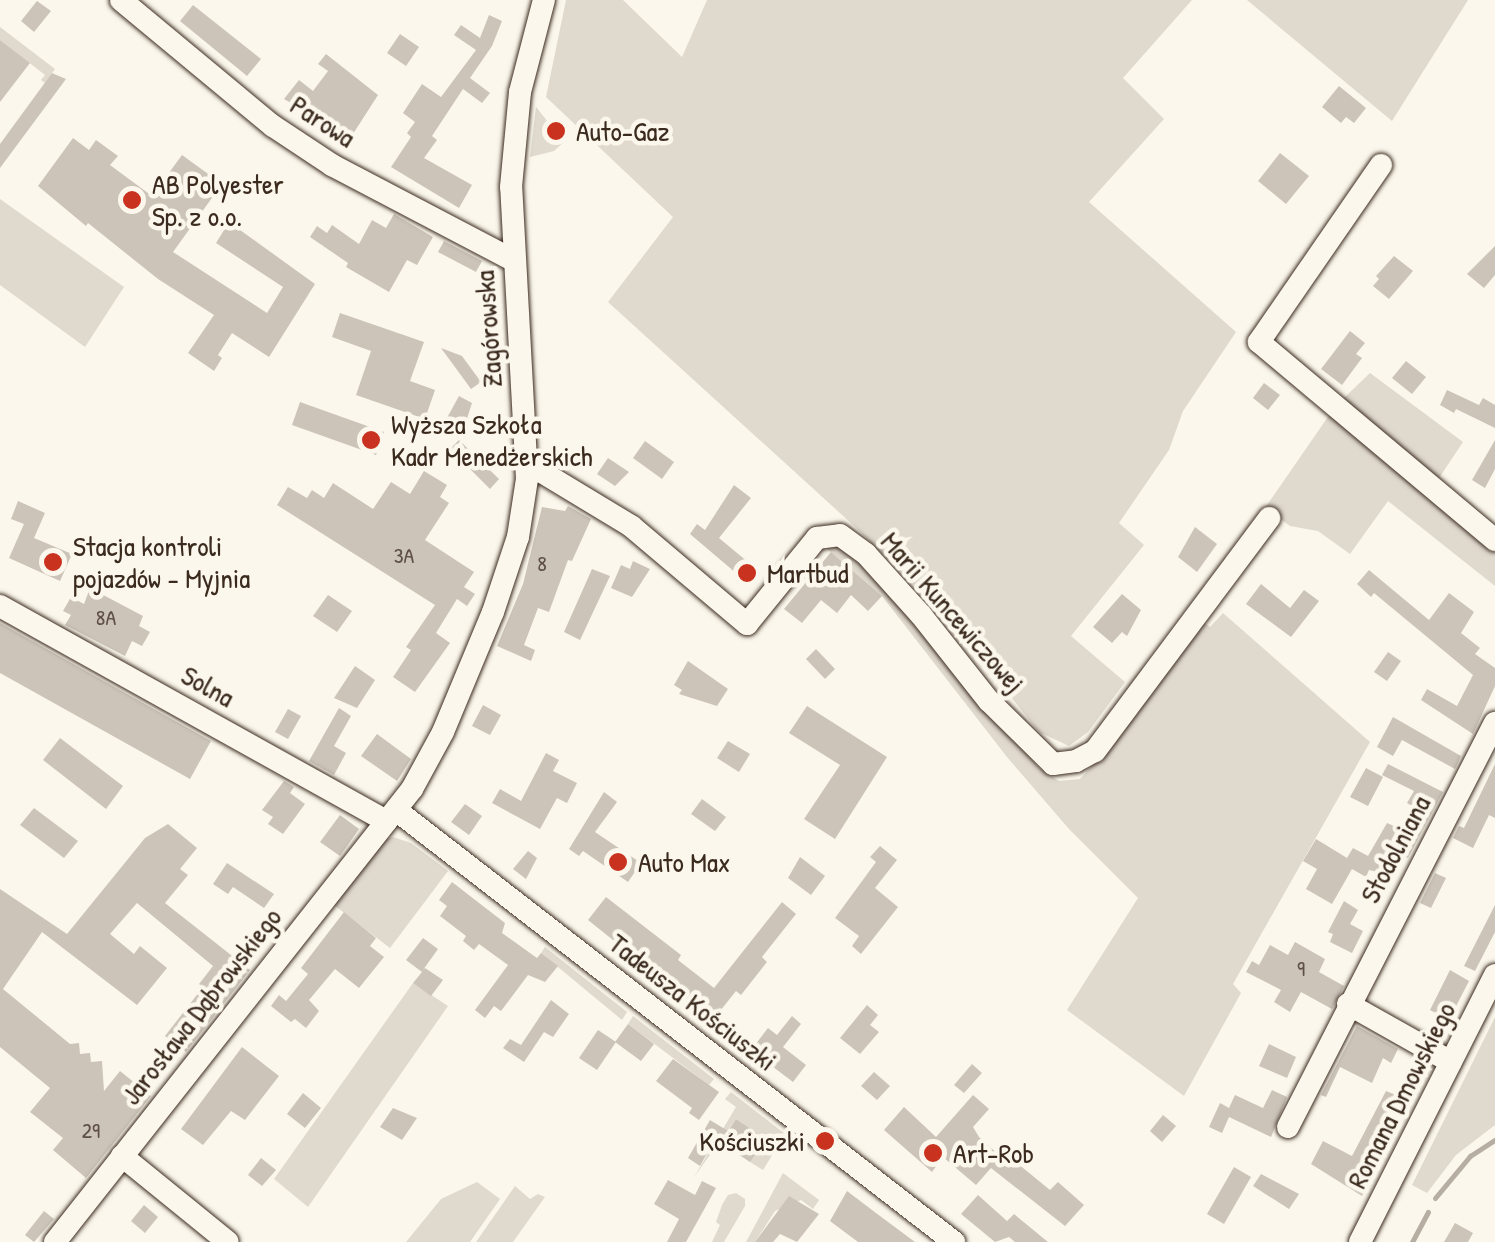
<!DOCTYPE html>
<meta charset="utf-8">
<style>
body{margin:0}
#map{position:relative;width:1495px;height:1242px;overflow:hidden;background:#fbf7ec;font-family:"Patrick Hand",sans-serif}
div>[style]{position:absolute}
.green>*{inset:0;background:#dfd9ce}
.stream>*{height:5px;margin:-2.5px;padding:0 2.5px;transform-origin:2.5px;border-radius:2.5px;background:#b6aea2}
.building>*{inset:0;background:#ccc4b9}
.roads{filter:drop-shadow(0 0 2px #3b2a1e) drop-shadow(0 0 2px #3b2a1e)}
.minor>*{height:22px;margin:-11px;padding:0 11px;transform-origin:11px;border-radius:11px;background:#fbf7ec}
.dots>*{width:28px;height:28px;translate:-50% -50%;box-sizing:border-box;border:5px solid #fbf7ec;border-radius:50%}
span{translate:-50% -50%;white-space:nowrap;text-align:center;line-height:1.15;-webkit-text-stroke:9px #fbf7ec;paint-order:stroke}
.number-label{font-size:22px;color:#5f5045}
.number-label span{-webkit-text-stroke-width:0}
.street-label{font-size:28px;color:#3b2a1e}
.poi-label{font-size:28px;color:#3b2a1e}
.left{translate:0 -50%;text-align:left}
.right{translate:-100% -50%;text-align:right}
</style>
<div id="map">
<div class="green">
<i style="clip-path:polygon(566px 0,623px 0,682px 57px,707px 0,1192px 0,1123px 78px,1164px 119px,1089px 202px,1236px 332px,1183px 411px,1169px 450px,1119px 523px,1144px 545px,1071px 636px,1125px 682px,1088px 732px,1069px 746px,1039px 732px,946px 616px,852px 524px,608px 302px,673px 217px,546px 97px)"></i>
<i style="clip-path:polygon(1247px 0,1468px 0,1392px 121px)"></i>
<i style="clip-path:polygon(0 27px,55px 69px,45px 83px,41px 80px,45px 75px,0 40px)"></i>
<i style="clip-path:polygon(536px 107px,564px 142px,554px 151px,530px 157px)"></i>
<i style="clip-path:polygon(0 199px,124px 287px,85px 347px,0 285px)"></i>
<i style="clip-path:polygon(1370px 373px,1463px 442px,1435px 484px,1346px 405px,1344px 398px)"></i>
<i style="clip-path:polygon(1332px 411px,1495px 546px,1495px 586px,1388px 501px,1350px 554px,1318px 531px,1290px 526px,1265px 508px)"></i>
<i style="clip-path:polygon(835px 543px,869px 563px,1039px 768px,1059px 781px,1080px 779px,1106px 750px,1199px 619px,1210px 627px,1223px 613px,1370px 742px,1233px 984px,1241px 993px,1184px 1096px,1067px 1010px,1138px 898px,1069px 829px,1007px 757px,882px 596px,823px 545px)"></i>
<i style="clip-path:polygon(393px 837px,411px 843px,448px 871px,390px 948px,334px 905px,383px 840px)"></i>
<i style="clip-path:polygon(545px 947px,627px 1012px,622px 1020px,541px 953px)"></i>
<i style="clip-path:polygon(413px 983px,448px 1006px,308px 1207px,274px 1179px)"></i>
<i style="clip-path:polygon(633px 1016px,714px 1079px,709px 1085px,628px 1024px)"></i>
<i style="clip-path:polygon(1495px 1017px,1495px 1125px,1456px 1155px,1427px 1193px,1412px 1185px)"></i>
<i style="clip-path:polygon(731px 1092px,785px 1134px,763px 1170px,750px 1162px,765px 1139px,736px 1119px,694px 1177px,736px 1107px,725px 1099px)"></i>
<i style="clip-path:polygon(783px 1173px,819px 1200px,813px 1209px,801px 1200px,775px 1211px,755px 1242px,746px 1242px)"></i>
<i style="clip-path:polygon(477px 1182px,500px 1199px,470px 1242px,406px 1242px,441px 1199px)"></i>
<i style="clip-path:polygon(515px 1186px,530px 1199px,538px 1194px,545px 1197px,513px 1242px,476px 1242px)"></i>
<i style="clip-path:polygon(736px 1193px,745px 1199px,745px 1206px,724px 1242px,712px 1242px,720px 1225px,716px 1222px,722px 1205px,728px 1195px)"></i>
</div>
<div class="stream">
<i style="left:1435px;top:1198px;width:55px;rotate:-50.2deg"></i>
<i style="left:1470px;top:1156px;width:30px;rotate:-33deg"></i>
<i style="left:1412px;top:1242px;width:34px;rotate:-62deg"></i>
</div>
<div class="building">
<i style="clip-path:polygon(37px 1px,51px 11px,34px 32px,21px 21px)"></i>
<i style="clip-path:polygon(193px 5px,261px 59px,247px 76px,180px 21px)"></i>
<i style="clip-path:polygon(489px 15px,502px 21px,492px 46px,470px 78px,490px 93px,482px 103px,463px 89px,432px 136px,437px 140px,424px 158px,472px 185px,459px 208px,391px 167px,411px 137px,407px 133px,415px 122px,403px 113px,422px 84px,441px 97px,476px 50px,454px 35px,461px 25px,480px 38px)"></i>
<i style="clip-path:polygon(400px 34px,419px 47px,406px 66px,387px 53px)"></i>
<i style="clip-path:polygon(0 40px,30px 63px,0 102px)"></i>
<i style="clip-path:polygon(326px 54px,378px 95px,351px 137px,284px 99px,299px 80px,313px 91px,328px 71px,318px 64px)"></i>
<i style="clip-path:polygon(52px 73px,66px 79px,0 168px,0 144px)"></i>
<i style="clip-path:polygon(1339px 86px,1366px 108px,1354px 123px,1346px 117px,1341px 123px,1322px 107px)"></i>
<i style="clip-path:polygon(73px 138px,89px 150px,96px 140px,118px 156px,110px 165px,152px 196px,182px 155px,222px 184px,173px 252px,267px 313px,283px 287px,216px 243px,229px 222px,315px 284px,269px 357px,232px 333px,218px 355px,222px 358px,214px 371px,188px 353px,214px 315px,158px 279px,88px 223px,86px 226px,38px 186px)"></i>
<i style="clip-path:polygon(1280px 153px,1309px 176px,1286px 204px,1258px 181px)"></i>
<i style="clip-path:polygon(394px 214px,433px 237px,417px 265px,407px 260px,389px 292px,346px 267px,348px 263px,310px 237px,317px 226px,327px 233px,332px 225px,359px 244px,372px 220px,386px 228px)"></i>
<i style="clip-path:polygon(444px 241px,482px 261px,476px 272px,438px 252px)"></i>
<i style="clip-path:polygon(1495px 246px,1495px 275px,1484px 288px,1467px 274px)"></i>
<i style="clip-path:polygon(1394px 256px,1413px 271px,1389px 299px,1373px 286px,1379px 279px,1376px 276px)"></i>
<i style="clip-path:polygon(340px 313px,424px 342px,410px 381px,435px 390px,425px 419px,356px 395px,371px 351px,332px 337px)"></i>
<i style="clip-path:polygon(1350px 331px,1365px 343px,1356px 354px,1362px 358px,1342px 385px,1321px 369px)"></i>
<i style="clip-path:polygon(441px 348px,462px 356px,481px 382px,471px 389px)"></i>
<i style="clip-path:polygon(1406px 361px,1426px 377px,1412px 394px,1392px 378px)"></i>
<i style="clip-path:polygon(1264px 383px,1280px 395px,1268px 410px,1253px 398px)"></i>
<i style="clip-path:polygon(1447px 390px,1479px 405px,1483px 398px,1495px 405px,1495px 428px,1456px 409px,1454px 413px,1440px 405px)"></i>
<i style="clip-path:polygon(459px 396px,472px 403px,461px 437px,442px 427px)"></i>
<i style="clip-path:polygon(300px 402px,384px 432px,376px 455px,292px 425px)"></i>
<i style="clip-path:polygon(459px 440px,499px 479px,490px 489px,450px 449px)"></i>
<i style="clip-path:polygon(1495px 440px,1495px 469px,1485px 488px,1472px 480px)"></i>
<i style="clip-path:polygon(645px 441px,674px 462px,662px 479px,633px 458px)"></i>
<i style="clip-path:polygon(608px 458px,629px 472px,615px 486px,597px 474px)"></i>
<i style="clip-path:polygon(424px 471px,447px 485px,440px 497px,449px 503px,425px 540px,474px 572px,464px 587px,475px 594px,467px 606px,457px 599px,436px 633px,450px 643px,415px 692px,393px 677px,411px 650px,406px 647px,435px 605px,277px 505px,288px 487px,307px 498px,312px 490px,324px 498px,333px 483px,373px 509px,391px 482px,410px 494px)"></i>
<i style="clip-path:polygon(734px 485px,751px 498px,719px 538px,760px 572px,750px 585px,690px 534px,697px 524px,705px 530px)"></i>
<i style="clip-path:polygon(18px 501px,45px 513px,34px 538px,72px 554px,60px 581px,9px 558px,24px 524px,11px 519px)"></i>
<i style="clip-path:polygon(568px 506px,591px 519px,572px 561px,568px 560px,549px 612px,538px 608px,524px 645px,535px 650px,531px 661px,497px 646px,523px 584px,542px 507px,565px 511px)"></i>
<i style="clip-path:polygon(1195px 527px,1217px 544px,1197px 572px,1178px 557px)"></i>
<i style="clip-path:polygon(831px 552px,882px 596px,868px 611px,851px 595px,837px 613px,821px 600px,802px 623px,784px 609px)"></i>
<i style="clip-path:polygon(633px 561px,650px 569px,632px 597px,611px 588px,621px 565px,630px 569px)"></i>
<i style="clip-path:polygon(592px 569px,610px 576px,580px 640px,564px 632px)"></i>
<i style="clip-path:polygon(1369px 570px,1429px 620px,1449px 593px,1474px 612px,1461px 633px,1480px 648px,1475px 654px,1495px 668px,1495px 686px,1473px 734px,1421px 700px,1427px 689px,1457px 706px,1473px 675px,1374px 593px,1371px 597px,1357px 584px)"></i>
<i style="clip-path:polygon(1261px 584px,1290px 608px,1304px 590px,1319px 601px,1291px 637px,1246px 604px)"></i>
<i style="clip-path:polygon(90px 588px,143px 616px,139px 626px,150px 632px,142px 646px,132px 641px,125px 656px,65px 625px,71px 615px,63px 611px,71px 597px,84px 604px)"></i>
<i style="clip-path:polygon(1122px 594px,1141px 610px,1127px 636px,1122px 632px,1112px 643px,1093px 627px)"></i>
<i style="clip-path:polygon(328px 595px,352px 611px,337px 632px,313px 616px)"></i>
<i style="clip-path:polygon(0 623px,211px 741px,190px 779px,0 673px)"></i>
<i style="clip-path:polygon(816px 649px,835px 669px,825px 679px,806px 659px)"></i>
<i style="clip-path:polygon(1388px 652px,1401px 661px,1387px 681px,1374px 672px)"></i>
<i style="clip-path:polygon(688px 661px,728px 689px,717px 706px,679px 694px,682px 690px,674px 685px)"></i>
<i style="clip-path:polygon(355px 666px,375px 680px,357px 708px,334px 698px)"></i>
<i style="clip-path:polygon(483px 705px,501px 715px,490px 735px,472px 726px)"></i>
<i style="clip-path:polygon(807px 706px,887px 757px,835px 839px,804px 819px,840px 765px,789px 733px)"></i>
<i style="clip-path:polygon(339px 708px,351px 716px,334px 746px,346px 753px,334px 775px,309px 761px)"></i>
<i style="clip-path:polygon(288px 709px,301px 716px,288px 739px,275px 732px)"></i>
<i style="clip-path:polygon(1393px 717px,1461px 756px,1455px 769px,1402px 740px,1393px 756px,1377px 747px)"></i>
<i style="clip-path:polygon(377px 734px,411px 759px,397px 781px,361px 756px)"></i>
<i style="clip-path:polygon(60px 738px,123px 786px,106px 809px,43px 760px)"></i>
<i style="clip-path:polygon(728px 741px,750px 754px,739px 772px,717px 758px)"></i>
<i style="clip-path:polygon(546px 753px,559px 760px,553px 771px,577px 783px,567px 803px,557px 798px,540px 829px,492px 803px,500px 789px,521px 801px)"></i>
<i style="clip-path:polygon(1388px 764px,1443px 792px,1408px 858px,1392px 850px,1377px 872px,1369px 870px,1366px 877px,1352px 869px,1332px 904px,1306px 889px,1317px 869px,1303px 861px,1316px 839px,1347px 858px,1353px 848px,1368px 856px,1387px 823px,1408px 832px,1420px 811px,1407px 803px,1414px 791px,1382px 775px)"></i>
<i style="clip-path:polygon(1495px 764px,1495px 818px,1489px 815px,1473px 848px,1453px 838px,1459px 826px,1464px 828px)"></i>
<i style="clip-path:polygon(1366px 768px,1383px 777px,1368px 806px,1350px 797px)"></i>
<i style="clip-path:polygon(284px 781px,294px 787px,290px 793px,305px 804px,283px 834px,268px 824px,273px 817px,262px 810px)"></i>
<i style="clip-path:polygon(604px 792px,617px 802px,595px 832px,641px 863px,628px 882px,583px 851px,579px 856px,569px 849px)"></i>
<i style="clip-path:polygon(702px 799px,726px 817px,715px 831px,691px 814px)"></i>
<i style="clip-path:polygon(465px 804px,482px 816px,469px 835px,451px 822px)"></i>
<i style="clip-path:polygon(34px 808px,78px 841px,64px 858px,20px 825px)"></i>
<i style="clip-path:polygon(340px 815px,359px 829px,340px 856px,320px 842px)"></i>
<i style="clip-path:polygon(168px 824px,197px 848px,180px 869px,188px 875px,165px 903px,250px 970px,186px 1052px,165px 1036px,203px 987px,199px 984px,213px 966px,137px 903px,110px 934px,134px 954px,140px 946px,167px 968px,137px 1005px,42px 932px,3px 989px,70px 1044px,79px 1043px,80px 1054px,90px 1053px,91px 1062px,102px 1061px,104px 1091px,120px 1071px,151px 1096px,86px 1178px,53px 1150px,63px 1138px,30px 1112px,50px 1088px,0 1047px,0 889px,67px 934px,145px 838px)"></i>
<i style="clip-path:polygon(880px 846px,897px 860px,875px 888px,898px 907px,861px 954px,852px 946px,859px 936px,835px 918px,876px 862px,870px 857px)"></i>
<i style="clip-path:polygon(528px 851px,537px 858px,526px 879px,513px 869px)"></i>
<i style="clip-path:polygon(800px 857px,825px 876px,811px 895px,788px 878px)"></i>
<i style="clip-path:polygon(227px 863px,274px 894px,264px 908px,233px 887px,228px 894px,213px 884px)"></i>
<i style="clip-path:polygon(1435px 873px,1446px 878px,1431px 908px,1420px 903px)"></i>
<i style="clip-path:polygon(452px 882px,505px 923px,502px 933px,537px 958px,541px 953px,558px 966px,545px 982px,528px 975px,501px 1011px,494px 1006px,485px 1018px,475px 1010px,508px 965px,479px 944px,474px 950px,463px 941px,466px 936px,440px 916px,447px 906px,439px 900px)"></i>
<i style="clip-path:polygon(606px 897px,681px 955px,678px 960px,714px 988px,782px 902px,796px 914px,762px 957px,767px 962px,741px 995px,736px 991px,713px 1020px,588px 920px)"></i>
<i style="clip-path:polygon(1344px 901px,1358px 910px,1350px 924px,1363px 931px,1352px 953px,1330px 942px,1333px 934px,1328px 932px)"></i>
<i style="clip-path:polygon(1495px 905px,1495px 932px,1475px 971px,1464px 966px)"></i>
<i style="clip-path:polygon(344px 912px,376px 938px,370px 946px,384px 957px,359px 988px,335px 969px,309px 1000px,319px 1011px,306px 1028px,295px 1019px,291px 1022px,271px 1006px,279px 995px,286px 1001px,308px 974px,301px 968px)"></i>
<i style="clip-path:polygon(423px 938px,438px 949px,423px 970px,425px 968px,443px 980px,431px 996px,413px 983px,422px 972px,406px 960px)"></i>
<i style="clip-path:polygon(1295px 942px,1325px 959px,1319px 972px,1344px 986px,1332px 1009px,1301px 992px,1290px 1012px,1274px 1002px,1281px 990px,1246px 972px,1252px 961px,1259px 965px,1270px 945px,1288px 955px)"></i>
<i style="clip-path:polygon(1450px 970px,1469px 981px,1449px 1020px,1430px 1010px)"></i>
<i style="clip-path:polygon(551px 1000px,569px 1014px,553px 1037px,544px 1032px,524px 1062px,503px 1048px,510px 1039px,521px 1045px)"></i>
<i style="clip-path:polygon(867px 1005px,878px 1015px,870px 1025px,879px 1032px,860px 1054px,840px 1038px)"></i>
<i style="clip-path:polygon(792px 1016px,801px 1024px,783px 1047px,806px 1065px,793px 1082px,751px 1050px,768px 1028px,777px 1035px)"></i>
<i style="clip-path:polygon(628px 1024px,654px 1044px,641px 1061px,615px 1042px)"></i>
<i style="clip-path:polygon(1357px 1026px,1398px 1049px,1391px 1063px,1383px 1058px,1372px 1083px,1340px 1067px,1326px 1097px,1321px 1095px)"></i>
<i style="clip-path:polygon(598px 1030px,616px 1042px,597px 1070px,579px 1058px)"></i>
<i style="clip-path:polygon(1269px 1044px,1296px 1057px,1287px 1078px,1259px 1066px)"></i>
<i style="clip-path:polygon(242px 1047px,279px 1076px,245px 1120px,231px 1111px,203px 1145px,181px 1129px)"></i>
<i style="clip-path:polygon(673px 1059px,719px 1092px,699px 1120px,689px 1113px,692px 1108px,656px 1081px)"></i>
<i style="clip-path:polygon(972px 1064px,982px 1073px,964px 1093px,954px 1085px)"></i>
<i style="clip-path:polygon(1408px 1070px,1421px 1076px,1362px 1196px,1311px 1164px,1323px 1141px,1352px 1156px,1386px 1091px,1396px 1095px)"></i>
<i style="clip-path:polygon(874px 1072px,890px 1086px,877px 1100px,861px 1086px)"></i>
<i style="clip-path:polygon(1272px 1090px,1287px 1097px,1271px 1137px,1229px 1117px,1222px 1133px,1209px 1127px,1220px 1103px,1229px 1108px,1235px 1095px,1263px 1108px)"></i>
<i style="clip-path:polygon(303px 1093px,321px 1108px,305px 1128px,287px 1114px)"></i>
<i style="clip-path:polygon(973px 1095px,989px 1109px,973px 1127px,979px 1137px,1013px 1168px,1017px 1163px,1050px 1190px,1058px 1182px,1084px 1205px,1065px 1226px,991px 1168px,976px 1185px,943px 1157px,932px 1172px,884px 1130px,904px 1107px,936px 1137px)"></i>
<i style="clip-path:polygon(393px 1108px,417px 1118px,402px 1140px,380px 1127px)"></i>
<i style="clip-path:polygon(1163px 1115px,1176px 1126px,1162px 1142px,1150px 1131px)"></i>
<i style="clip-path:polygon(736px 1119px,766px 1139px,750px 1162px,715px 1139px,700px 1166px,688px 1158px,710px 1120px,728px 1131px)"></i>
<i style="clip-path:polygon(261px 1158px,276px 1170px,262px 1186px,248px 1175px)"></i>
<i style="clip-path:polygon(1234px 1167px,1251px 1177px,1224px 1224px,1207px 1214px)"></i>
<i style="clip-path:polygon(1261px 1174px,1299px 1194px,1289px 1209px,1253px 1186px)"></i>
<i style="clip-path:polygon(668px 1180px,695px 1195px,702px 1181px,716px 1188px,686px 1242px,667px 1242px,679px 1219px,654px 1204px)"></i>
<i style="clip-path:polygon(847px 1191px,876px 1213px,915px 1242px,858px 1242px,830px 1221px)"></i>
<i style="clip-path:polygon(978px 1195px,1007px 1221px,1014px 1214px,1048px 1242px,1015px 1242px,1009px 1237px,995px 1242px,961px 1214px)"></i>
<i style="clip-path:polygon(789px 1196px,819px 1214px,797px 1242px,780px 1234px,773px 1242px,755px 1242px)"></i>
<i style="clip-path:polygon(144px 1205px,158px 1217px,145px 1233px,131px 1221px)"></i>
<i style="clip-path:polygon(44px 1211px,54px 1219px,34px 1242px,25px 1235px)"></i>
<i style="clip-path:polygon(1455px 1223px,1473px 1233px,1468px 1242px,1444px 1242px)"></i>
</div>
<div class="roads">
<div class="minor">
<i style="left:121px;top:0;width:197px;rotate:39.7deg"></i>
<i style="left:273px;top:126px;width:71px;rotate:33.5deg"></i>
<i style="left:332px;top:165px;width:204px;rotate:27.7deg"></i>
<i style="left:1381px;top:165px;width:215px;rotate:124.6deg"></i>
<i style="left:1259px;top:342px;width:308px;rotate:40deg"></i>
<i style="left:527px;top:463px;width:122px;rotate:31.2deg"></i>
<i style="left:631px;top:526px;width:152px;rotate:40.2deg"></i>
<i style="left:747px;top:624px;width:111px;rotate:-50.9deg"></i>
<i style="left:817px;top:538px;width:23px;rotate:-7deg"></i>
<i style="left:840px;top:535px;width:32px;rotate:36deg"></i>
<i style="left:866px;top:554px;width:82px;rotate:48deg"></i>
<i style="left:921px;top:615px;width:110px;rotate:51.7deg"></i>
<i style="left:989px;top:701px;width:90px;rotate:44.5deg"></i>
<i style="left:1053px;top:764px;width:23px;rotate:-7deg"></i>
<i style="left:1076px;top:761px;width:21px;rotate:-28deg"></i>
<i style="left:1095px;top:751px;width:291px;rotate:-53.2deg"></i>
<i style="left:0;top:606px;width:442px;rotate:29.1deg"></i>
<i style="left:396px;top:810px;width:706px;rotate:37.75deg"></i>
<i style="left:1348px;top:1004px;width:118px;rotate:29.4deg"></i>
<i style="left:1288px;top:1127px;width:454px;rotate:-62.9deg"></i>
<i style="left:122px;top:1156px;width:136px;rotate:39.1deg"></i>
<i style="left:55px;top:1242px;width:577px;rotate:-51.76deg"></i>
<i style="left:412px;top:789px;width:65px;rotate:-61.5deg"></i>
<i style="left:443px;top:732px;width:130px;rotate:-67.4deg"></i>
<i style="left:493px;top:612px;width:79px;rotate:-71.6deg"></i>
<i style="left:518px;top:537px;width:59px;rotate:-81.2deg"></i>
<i style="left:527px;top:479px;width:292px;rotate:-93.1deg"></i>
<i style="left:511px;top:187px;width:95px;rotate:-84.6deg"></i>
<i style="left:520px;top:92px;width:95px;rotate:-75.4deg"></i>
<i style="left:1360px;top:1242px;width:299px;rotate:-63.2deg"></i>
</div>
</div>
<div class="dots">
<i style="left:556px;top:131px;background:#c8321e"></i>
<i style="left:132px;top:200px;background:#c8321e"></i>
<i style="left:371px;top:440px;background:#c8321e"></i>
<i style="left:53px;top:562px;background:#c8321e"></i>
<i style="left:747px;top:573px;background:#c8321e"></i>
<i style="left:618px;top:862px;background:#c8321e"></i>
<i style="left:825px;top:1141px;background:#c8321e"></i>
<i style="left:933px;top:1153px;background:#c8321e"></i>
</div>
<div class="number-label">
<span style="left:404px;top:556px">3A</span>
<span style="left:542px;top:564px">8</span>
<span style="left:106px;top:618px">8A</span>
<span style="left:1301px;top:969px">9</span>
<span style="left:91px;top:1131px">29</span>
</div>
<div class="street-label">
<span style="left:323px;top:121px;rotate:33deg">Parowa</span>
<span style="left:488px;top:329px;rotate:-94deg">Zagórowska</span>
<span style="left:953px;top:612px;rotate:49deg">Marii Kuncewiczowej</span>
<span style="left:208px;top:686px;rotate:29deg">Solna</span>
<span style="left:1395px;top:849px;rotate:-62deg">Stodolniana</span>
<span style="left:693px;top:1002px;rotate:38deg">Tadeusza Kościuszki</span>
<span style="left:201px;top:1006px;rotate:-52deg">Jarosława Dąbrowskiego</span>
<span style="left:1401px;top:1095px;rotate:-63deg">Romana Dmowskiego</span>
</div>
<div class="poi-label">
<span class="left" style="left:576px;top:131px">Auto-Gaz</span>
<span class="left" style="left:152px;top:200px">AB Polyester<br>Sp. z o.o.</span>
<span class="left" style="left:391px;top:440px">Wyższa Szkoła<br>Kadr Menedżerskich</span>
<span class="left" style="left:73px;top:562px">Stacja kontroli<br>pojazdów - Myjnia</span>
<span class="left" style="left:767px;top:573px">Martbud</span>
<span class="left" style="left:638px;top:862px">Auto Max</span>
<span class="right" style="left:805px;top:1141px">Kościuszki</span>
<span class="left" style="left:953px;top:1153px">Art-Rob</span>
</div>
</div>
